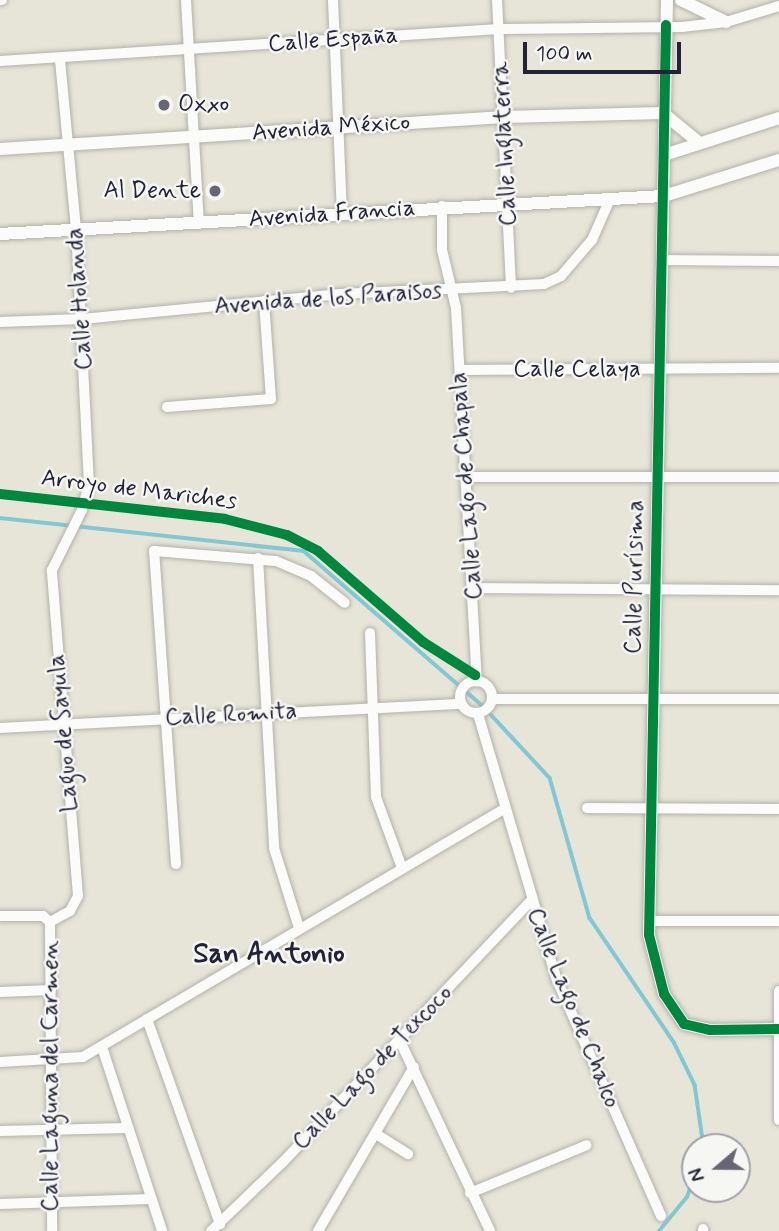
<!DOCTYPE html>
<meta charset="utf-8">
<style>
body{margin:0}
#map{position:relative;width:779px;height:1231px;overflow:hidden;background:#e7e5d7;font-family:Mynerve,sans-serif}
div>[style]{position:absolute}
.stream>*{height:3.5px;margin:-1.75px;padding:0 1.75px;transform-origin:1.75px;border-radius:1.75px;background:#81c8d4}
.roads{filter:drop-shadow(0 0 2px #b2b1ab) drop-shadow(0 0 2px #b2b1ab)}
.minor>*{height:10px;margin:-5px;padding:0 5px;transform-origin:5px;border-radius:5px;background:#fbfbf9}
.minor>.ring{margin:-5px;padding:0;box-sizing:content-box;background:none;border:10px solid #fbfbf9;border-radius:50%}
.tertiary>*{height:12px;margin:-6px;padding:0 6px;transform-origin:6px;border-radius:6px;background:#fbfbf9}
.cycleway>*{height:10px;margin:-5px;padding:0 5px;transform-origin:5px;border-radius:5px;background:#00873e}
.dots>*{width:19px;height:19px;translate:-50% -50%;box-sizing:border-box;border:4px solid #f6f6f2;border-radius:50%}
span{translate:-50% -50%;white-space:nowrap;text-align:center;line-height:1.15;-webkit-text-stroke:5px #f6f6f2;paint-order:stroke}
.street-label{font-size:24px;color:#22223b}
.poi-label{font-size:24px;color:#22223b}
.left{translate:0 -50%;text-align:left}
.right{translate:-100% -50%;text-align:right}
.quarter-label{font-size:28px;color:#22223b;font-weight:700}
.north{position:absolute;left:681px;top:1133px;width:70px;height:70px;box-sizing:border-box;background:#f6f6f2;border:2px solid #a1a1a9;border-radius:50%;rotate:250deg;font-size:19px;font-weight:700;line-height:28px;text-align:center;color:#22223b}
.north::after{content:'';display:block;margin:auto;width:24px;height:32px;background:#676672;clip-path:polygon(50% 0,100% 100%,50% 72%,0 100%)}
.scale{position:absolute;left:523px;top:42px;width:158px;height:32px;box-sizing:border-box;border:4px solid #22223b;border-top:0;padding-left:9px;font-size:21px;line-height:24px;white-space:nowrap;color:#22223b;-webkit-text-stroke:5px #f6f6f2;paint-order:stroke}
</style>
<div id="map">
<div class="stream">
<i style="left:0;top:518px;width:306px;rotate:6.2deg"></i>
<i style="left:304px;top:551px;width:237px;rotate:40.9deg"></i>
<i style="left:483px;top:706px;width:98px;rotate:47.1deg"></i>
<i style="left:550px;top:778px;width:146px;rotate:74.1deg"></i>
<i style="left:590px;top:918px;width:150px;rotate:55.9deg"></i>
<i style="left:674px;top:1042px;width:48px;rotate:64deg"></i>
<i style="left:695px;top:1085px;width:63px;rotate:81.7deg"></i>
<i style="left:659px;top:1231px;width:44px;rotate:-50.5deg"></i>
<i style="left:687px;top:1197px;width:23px;rotate:-70deg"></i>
</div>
<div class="roads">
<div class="minor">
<i style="left:0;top:0;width:2px"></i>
<i style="left:186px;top:0;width:223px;rotate:86.7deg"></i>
<i style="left:333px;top:0;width:215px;rotate:87.6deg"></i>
<i style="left:497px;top:0;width:288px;rotate:87.2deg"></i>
<i style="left:0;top:61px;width:500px;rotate:-3.67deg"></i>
<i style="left:499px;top:29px;width:183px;rotate:-0.6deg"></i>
<i style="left:682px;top:27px;width:44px;rotate:-6.5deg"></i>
<i style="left:726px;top:22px;width:55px;rotate:-16.8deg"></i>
<i style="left:442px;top:206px;width:44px;rotate:90deg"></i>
<i style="left:442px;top:250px;width:60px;rotate:76.4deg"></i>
<i style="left:456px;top:308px;width:374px;rotate:86.8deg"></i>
<i style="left:661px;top:260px;width:118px;rotate:0.5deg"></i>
<i style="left:0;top:322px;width:82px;rotate:-2.1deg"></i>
<i style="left:82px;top:319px;width:260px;rotate:-5.5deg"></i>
<i style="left:341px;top:294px;width:203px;rotate:-2.8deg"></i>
<i style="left:544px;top:284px;width:19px;rotate:-25deg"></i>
<i style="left:561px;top:276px;width:48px;rotate:-49.3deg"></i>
<i style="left:592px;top:240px;width:45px;rotate:-66.3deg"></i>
<i style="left:460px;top:370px;width:319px;rotate:-0.4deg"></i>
<i style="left:167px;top:407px;width:104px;rotate:-4.4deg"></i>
<i style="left:271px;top:399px;width:98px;rotate:-94.1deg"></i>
<i style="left:468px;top:477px;width:311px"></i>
<i style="left:258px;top:558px;width:290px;rotate:86.8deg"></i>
<i style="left:274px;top:848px;width:84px;rotate:72.6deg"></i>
<i style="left:474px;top:588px;width:305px;rotate:0.4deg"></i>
<i style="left:370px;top:633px;width:164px;rotate:87.9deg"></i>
<i style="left:376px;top:797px;width:76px;rotate:69.9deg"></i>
<i class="ring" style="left:460px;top:681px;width:22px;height:22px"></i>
<i style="left:492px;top:699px;width:287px"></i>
<i style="left:478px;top:714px;width:277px;rotate:73.5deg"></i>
<i style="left:557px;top:980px;width:258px;rotate:66.2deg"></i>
<i style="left:0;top:728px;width:462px;rotate:-3deg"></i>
<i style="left:587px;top:808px;width:192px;rotate:0.3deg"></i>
<i style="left:176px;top:864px;width:314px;rotate:-94deg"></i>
<i style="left:154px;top:551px;width:122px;rotate:4.7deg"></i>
<i style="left:276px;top:561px;width:38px;rotate:23deg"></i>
<i style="left:311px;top:576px;width:43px;rotate:38.5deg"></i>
<i style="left:0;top:916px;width:43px"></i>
<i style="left:43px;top:916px;width:9px;rotate:41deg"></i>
<i style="left:649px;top:921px;width:130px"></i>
<i style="left:50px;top:922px;width:23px;rotate:-29deg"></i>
<i style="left:70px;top:911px;width:17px;rotate:-62deg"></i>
<i style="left:78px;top:896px;width:327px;rotate:-94.6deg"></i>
<i style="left:52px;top:570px;width:67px;rotate:-63.4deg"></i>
<i style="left:82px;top:510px;width:27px;rotate:-75deg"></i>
<i style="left:89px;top:484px;width:255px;rotate:-92.9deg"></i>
<i style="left:76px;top:229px;width:171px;rotate:-95.4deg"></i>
<i style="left:50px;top:922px;width:309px;rotate:89.6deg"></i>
<i style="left:779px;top:991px;width:129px;rotate:90deg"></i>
<i style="left:0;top:992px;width:51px;rotate:-2.2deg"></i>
<i style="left:147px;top:1019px;width:218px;rotate:70.4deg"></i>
<i style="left:399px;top:1039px;width:212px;rotate:64.6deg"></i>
<i style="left:102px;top:1047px;width:194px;rotate:71.9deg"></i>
<i style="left:0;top:1062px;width:83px;rotate:-3.4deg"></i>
<i style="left:83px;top:1057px;width:489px;rotate:-30.5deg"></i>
<i style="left:0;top:1131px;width:127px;rotate:-1.4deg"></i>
<i style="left:376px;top:1134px;width:38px;rotate:32deg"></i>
<i style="left:470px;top:1193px;width:126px;rotate:-22.3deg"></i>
<i style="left:0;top:1204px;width:151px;rotate:-1.9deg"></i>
<i style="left:703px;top:1229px;width:2px;rotate:90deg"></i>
<i style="left:211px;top:1231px;width:98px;rotate:-43.8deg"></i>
<i style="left:282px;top:1163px;width:360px;rotate:-46.5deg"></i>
<i style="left:318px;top:1231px;width:190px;rotate:-59.7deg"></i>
</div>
<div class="tertiary">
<i style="left:667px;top:0;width:935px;rotate:91.1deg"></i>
<i style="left:649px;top:935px;width:61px;rotate:75.7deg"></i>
<i style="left:664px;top:994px;width:36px;rotate:56deg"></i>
<i style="left:684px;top:1024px;width:26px;rotate:13deg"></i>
<i style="left:709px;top:1030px;width:70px;rotate:-0.8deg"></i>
<i style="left:681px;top:0;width:50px;rotate:26.1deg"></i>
<i style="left:0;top:149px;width:505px;rotate:-3.63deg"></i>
<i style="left:504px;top:117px;width:159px;rotate:-1.4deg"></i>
<i style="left:663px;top:113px;width:44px;rotate:39.5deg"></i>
<i style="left:664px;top:155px;width:121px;rotate:-17.8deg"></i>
<i style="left:0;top:234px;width:665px;rotate:-3.28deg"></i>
<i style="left:664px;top:196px;width:121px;rotate:-17.4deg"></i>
</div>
</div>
<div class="cycleway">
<i style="left:666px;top:25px;width:910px;rotate:91.07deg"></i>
<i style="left:649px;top:935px;width:61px;rotate:75.7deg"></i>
<i style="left:664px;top:994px;width:36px;rotate:56deg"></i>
<i style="left:684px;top:1024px;width:26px;rotate:13deg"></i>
<i style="left:709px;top:1030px;width:69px;rotate:-0.8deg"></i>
<i style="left:0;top:494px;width:226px;rotate:6.3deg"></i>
<i style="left:225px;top:519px;width:64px;rotate:14.5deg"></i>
<i style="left:287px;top:535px;width:35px;rotate:27deg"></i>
<i style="left:318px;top:551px;width:139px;rotate:40.9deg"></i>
<i style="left:423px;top:642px;width:62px;rotate:32.4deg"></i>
</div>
<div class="dots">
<i style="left:164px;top:105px;background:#676672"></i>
<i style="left:215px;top:191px;background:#676672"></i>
</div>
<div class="street-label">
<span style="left:333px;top:40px;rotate:-4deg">Calle España</span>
<span style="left:331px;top:128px;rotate:-4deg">Avenida México</span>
<span style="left:505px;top:144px;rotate:-93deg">Calle Inglaterra</span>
<span style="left:332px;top:214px;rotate:-4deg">Avenida Francia</span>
<span style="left:80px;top:299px;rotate:-94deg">Calle Holanda</span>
<span style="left:328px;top:299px;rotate:-4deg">Avenida de los Paraisos</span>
<span style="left:577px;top:370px">Calle Celaya</span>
<span style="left:467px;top:486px;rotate:-94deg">Calle Lago de Chapala</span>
<span style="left:139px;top:490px;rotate:7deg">Arroyo de Mariches</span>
<span style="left:635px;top:577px;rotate:-89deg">Calle Purísima</span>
<span style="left:231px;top:715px;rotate:-3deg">Calle Romita</span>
<span style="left:64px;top:733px;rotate:-95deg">Laguo de Sayula</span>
<span style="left:573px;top:1008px;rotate:68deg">Calle Lago de Chalco</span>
<span style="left:373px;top:1068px;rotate:-46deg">Calle Lago de Texcoco</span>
<span style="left:51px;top:1076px;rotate:-90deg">Calle Laguna del Carmen</span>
</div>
<div class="poi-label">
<span class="left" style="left:178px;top:105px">Oxxo</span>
<span class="right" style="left:201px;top:191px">Al Dente</span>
</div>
<div class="quarter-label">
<span style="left:269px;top:955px">San Antonio</span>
</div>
<div class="north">N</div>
<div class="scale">100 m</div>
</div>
